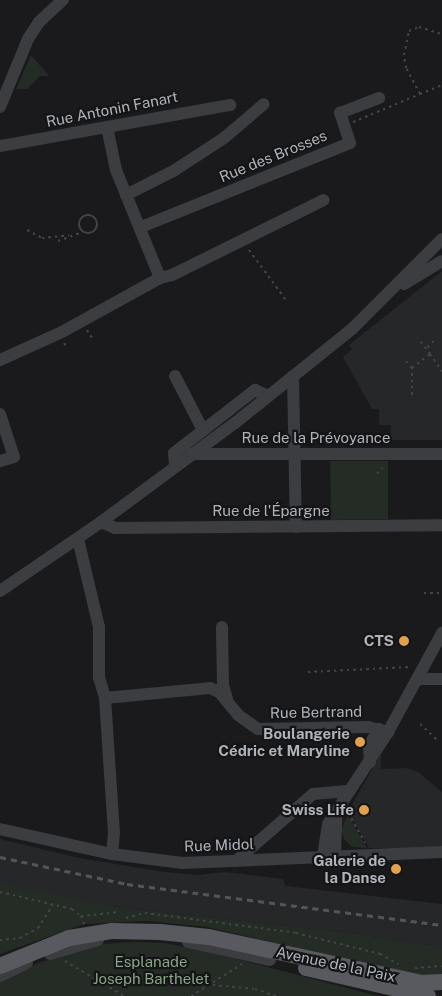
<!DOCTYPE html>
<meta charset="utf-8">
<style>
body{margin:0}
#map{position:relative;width:442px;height:996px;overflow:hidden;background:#1a1a1c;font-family:"Public Sans",sans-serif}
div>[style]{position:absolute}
.built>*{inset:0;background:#262729}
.green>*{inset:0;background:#242c25}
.path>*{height:2px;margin-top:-1px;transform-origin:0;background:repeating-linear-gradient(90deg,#424448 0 2.5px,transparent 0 6.5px)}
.path>.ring{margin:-1px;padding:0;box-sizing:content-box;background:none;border:2px solid #424448;border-radius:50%}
.minor>*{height:12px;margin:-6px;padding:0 6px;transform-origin:6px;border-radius:6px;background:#3c3d41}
.major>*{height:16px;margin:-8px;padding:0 8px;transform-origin:8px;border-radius:8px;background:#585a5f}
.rail>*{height:3px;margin-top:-1.5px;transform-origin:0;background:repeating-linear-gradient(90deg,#535559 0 6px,transparent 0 11px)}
.dots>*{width:14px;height:14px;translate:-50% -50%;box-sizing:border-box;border:2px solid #151517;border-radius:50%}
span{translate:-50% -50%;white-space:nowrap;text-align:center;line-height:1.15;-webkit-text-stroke:4.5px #151517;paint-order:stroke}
.street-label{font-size:15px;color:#aeb3ba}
.poi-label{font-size:15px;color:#aeb3ba;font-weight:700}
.right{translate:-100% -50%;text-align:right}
.park-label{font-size:15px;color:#88a387}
</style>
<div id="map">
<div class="built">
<i style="clip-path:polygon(442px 271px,442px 440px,391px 440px,391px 425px,379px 425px,379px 409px,372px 409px,343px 357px,352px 349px,349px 345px)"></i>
<i style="clip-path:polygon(381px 753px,381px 769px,406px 768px,418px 772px,442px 792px,442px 848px,369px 848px,348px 812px)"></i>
<i style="clip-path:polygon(0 839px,79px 858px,164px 872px,198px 875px,225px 872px,283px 879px,286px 886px,442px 904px,442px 947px,352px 933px,117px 907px,7px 885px,0 883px)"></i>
</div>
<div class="green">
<i style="clip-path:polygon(31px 55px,49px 76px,40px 76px,27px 89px,16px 89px)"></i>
<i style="clip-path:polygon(330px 461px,388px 461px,388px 519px,331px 520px)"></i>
<i style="clip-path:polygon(348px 815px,367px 848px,352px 847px,344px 839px,341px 829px)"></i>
<i style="clip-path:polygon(0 883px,117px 907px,352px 933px,442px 947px,442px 975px,421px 977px,207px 927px,147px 921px,84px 924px,0 954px)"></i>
<i style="clip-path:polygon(131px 942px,165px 943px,214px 953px,378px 996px,0 996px,0 981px,38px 963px,103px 944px)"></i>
</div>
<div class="path">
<i style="left:420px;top:94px;width:24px;rotate:-22deg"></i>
<i style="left:353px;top:122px;width:73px;rotate:-22.7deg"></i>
<i style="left:420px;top:94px;width:30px;rotate:-118deg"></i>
<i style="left:406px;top:68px;width:13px;rotate:-99deg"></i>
<i style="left:404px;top:55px;width:25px;rotate:-78deg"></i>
<i style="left:409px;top:31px;width:11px;rotate:-22deg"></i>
<i style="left:419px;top:27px;width:24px;rotate:17deg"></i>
<i class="ring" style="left:79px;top:215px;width:16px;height:16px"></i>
<i style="left:27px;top:230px;width:17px;rotate:28deg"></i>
<i style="left:42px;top:238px;width:27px;rotate:-6deg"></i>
<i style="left:58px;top:241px;width:27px;rotate:-20deg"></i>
<i style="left:249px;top:250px;width:61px;rotate:53.7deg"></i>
<i style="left:87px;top:330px;width:9px;rotate:58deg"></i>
<i style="left:434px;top:341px;width:8px;rotate:140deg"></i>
<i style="left:428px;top:346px;width:8px;rotate:76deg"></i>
<i style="left:430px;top:354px;width:21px;rotate:55deg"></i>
<i style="left:64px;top:343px;width:4px;rotate:63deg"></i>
<i style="left:406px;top:361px;width:9px;rotate:49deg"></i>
<i style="left:412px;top:395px;width:27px;rotate:-90deg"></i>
<i style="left:412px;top:368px;width:23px;rotate:-38deg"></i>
<i style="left:430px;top:354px;width:20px;rotate:-127deg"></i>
<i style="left:377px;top:474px;width:8px;rotate:-50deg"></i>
<i style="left:424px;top:593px;width:18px"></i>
<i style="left:308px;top:672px;width:103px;rotate:-2.8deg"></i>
<i style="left:420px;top:724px;width:25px;rotate:43deg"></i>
<i style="left:348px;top:813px;width:34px;rotate:60deg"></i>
<i style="left:0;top:892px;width:74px;rotate:13.3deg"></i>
<i style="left:72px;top:909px;width:11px;rotate:38deg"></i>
<i style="left:81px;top:916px;width:9px;rotate:69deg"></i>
<i style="left:81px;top:916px;width:36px;rotate:-6deg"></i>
<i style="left:126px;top:918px;width:20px;rotate:-15deg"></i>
<i style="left:145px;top:913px;width:152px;rotate:7.5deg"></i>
<i style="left:296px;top:933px;width:87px;rotate:14deg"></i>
<i style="left:380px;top:954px;width:21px;rotate:29deg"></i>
<i style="left:0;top:940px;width:20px;rotate:-6deg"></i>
<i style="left:20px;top:938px;width:21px;rotate:-29deg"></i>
<i style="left:38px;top:928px;width:27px;rotate:-57deg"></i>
<i style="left:65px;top:961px;width:69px;rotate:30.7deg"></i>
<i style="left:415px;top:968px;width:27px;rotate:-4deg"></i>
<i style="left:213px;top:985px;width:42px;rotate:5.4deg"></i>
<i style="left:255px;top:989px;width:23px;rotate:18deg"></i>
<i style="left:191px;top:996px;width:60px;rotate:-32.1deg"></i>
</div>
<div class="minor">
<i style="left:0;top:107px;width:74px;rotate:-67.6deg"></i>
<i style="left:28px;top:39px;width:20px;rotate:-57deg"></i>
<i style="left:39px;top:22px;width:33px;rotate:-43deg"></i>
<i style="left:107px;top:127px;width:44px;rotate:78.2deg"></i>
<i style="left:116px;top:170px;width:117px;rotate:67.8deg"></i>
<i style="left:0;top:146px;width:234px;rotate:-10.1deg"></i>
<i style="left:126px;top:195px;width:55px;rotate:-27deg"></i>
<i style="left:175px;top:170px;width:59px;rotate:-33.1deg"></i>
<i style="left:224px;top:138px;width:52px;rotate:-40.4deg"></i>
<i style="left:141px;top:227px;width:225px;rotate:-21.9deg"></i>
<i style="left:350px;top:143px;width:32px;rotate:-108deg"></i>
<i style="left:340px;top:113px;width:42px;rotate:-21deg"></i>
<i style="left:404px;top:284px;width:44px;rotate:-31.2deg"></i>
<i style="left:0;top:360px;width:68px;rotate:-24.3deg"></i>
<i style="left:62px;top:332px;width:112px;rotate:-28.9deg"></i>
<i style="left:160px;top:278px;width:12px;rotate:-14deg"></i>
<i style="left:172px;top:275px;width:169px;rotate:-26.3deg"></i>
<i style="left:175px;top:376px;width:61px;rotate:62.6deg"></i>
<i style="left:293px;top:376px;width:151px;rotate:88.9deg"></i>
<i style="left:0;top:414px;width:45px;rotate:72deg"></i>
<i style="left:14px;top:457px;width:15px;rotate:164deg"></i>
<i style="left:191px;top:454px;width:251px"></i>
<i style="left:175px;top:466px;width:13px;rotate:-94deg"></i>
<i style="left:174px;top:453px;width:103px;rotate:-37.9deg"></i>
<i style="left:255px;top:390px;width:14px;rotate:25deg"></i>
<i style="left:101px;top:522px;width:15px;rotate:23deg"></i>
<i style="left:115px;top:528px;width:327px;rotate:-0.5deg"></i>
<i style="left:78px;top:539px;width:90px;rotate:76.6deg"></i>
<i style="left:99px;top:627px;width:50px;rotate:90deg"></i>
<i style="left:99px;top:677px;width:22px;rotate:74deg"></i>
<i style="left:105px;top:698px;width:134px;rotate:86.2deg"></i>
<i style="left:114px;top:832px;width:22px;rotate:95deg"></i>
<i style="left:0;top:591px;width:122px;rotate:-34.3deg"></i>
<i style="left:101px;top:522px;width:167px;rotate:-36.5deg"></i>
<i style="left:235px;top:423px;width:150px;rotate:-38.8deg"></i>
<i style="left:352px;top:329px;width:127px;rotate:-45deg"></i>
<i style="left:222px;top:627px;width:58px;rotate:89deg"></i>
<i style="left:223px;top:685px;width:15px;rotate:74deg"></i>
<i style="left:417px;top:679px;width:25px"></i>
<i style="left:105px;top:698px;width:105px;rotate:-5.4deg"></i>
<i style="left:210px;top:688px;width:10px;rotate:24deg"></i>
<i style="left:219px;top:692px;width:30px;rotate:50deg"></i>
<i style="left:238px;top:715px;width:24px;rotate:35deg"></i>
<i style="left:258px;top:729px;width:110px;rotate:-1deg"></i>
<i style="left:368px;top:727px;width:21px;rotate:14deg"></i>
<i style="left:370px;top:762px;width:16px;rotate:-94deg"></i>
<i style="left:369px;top:746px;width:20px;rotate:-60deg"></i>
<i style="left:0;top:829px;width:115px;rotate:12.6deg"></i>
<i style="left:112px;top:854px;width:71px;rotate:7.3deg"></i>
<i style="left:182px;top:863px;width:260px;rotate:-2.4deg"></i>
<i style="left:335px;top:855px;width:38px;rotate:-88deg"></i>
<i style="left:323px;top:856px;width:32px;rotate:-81deg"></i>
<i style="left:328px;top:824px;width:110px;rotate:-56.9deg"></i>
<i style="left:388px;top:732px;width:113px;rotate:-61.4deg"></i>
<i style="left:236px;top:861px;width:102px;rotate:-41deg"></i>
<i style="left:313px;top:794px;width:37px;rotate:-5deg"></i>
<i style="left:188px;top:942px;width:84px;rotate:12.4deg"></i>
<i style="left:50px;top:954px;width:50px;rotate:-16.3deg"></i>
<i style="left:0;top:976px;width:30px;rotate:-26deg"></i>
</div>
<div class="major">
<i style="left:0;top:966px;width:74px;rotate:-22.1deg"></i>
<i style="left:69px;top:938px;width:44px;rotate:-9.2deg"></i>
<i style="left:112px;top:931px;width:48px;rotate:1.2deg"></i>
<i style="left:160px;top:932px;width:49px;rotate:5.8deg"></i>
<i style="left:209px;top:937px;width:217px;rotate:12.2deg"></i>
<i style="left:421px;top:983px;width:21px;rotate:-3deg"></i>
<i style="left:306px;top:968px;width:125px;rotate:12.9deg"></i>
</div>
<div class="rail">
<i style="left:0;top:857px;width:130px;rotate:12deg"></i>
<i style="left:127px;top:884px;width:318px;rotate:7.4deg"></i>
</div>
<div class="dots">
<i style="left:404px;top:641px;background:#e0a24f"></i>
<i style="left:360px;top:742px;background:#e0a24f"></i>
<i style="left:364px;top:810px;background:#e0a24f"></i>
<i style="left:396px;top:869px;background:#e0a24f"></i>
</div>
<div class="street-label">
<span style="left:112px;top:109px;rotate:-11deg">Rue Antonin Fanart</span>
<span style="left:273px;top:156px;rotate:-22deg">Rue des Brosses</span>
<span style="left:316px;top:438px">Rue de la Prévoyance</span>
<span style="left:271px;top:511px">Rue de l'Épargne</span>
<span style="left:316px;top:712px;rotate:-1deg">Rue Bertrand</span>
<span style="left:219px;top:845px;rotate:-2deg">Rue Midol</span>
<span style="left:336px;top:964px;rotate:12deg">Avenue de la Paix</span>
</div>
<div class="poi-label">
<span class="right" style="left:394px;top:641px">CTS</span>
<span class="right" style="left:350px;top:742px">Boulangerie<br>Cédric et Maryline</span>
<span class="right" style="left:354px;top:810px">Swiss Life</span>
<span class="right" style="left:386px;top:869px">Galerie de<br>la Danse</span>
</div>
<div class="park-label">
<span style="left:151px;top:970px">Esplanade<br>Joseph Barthelet</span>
</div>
</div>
